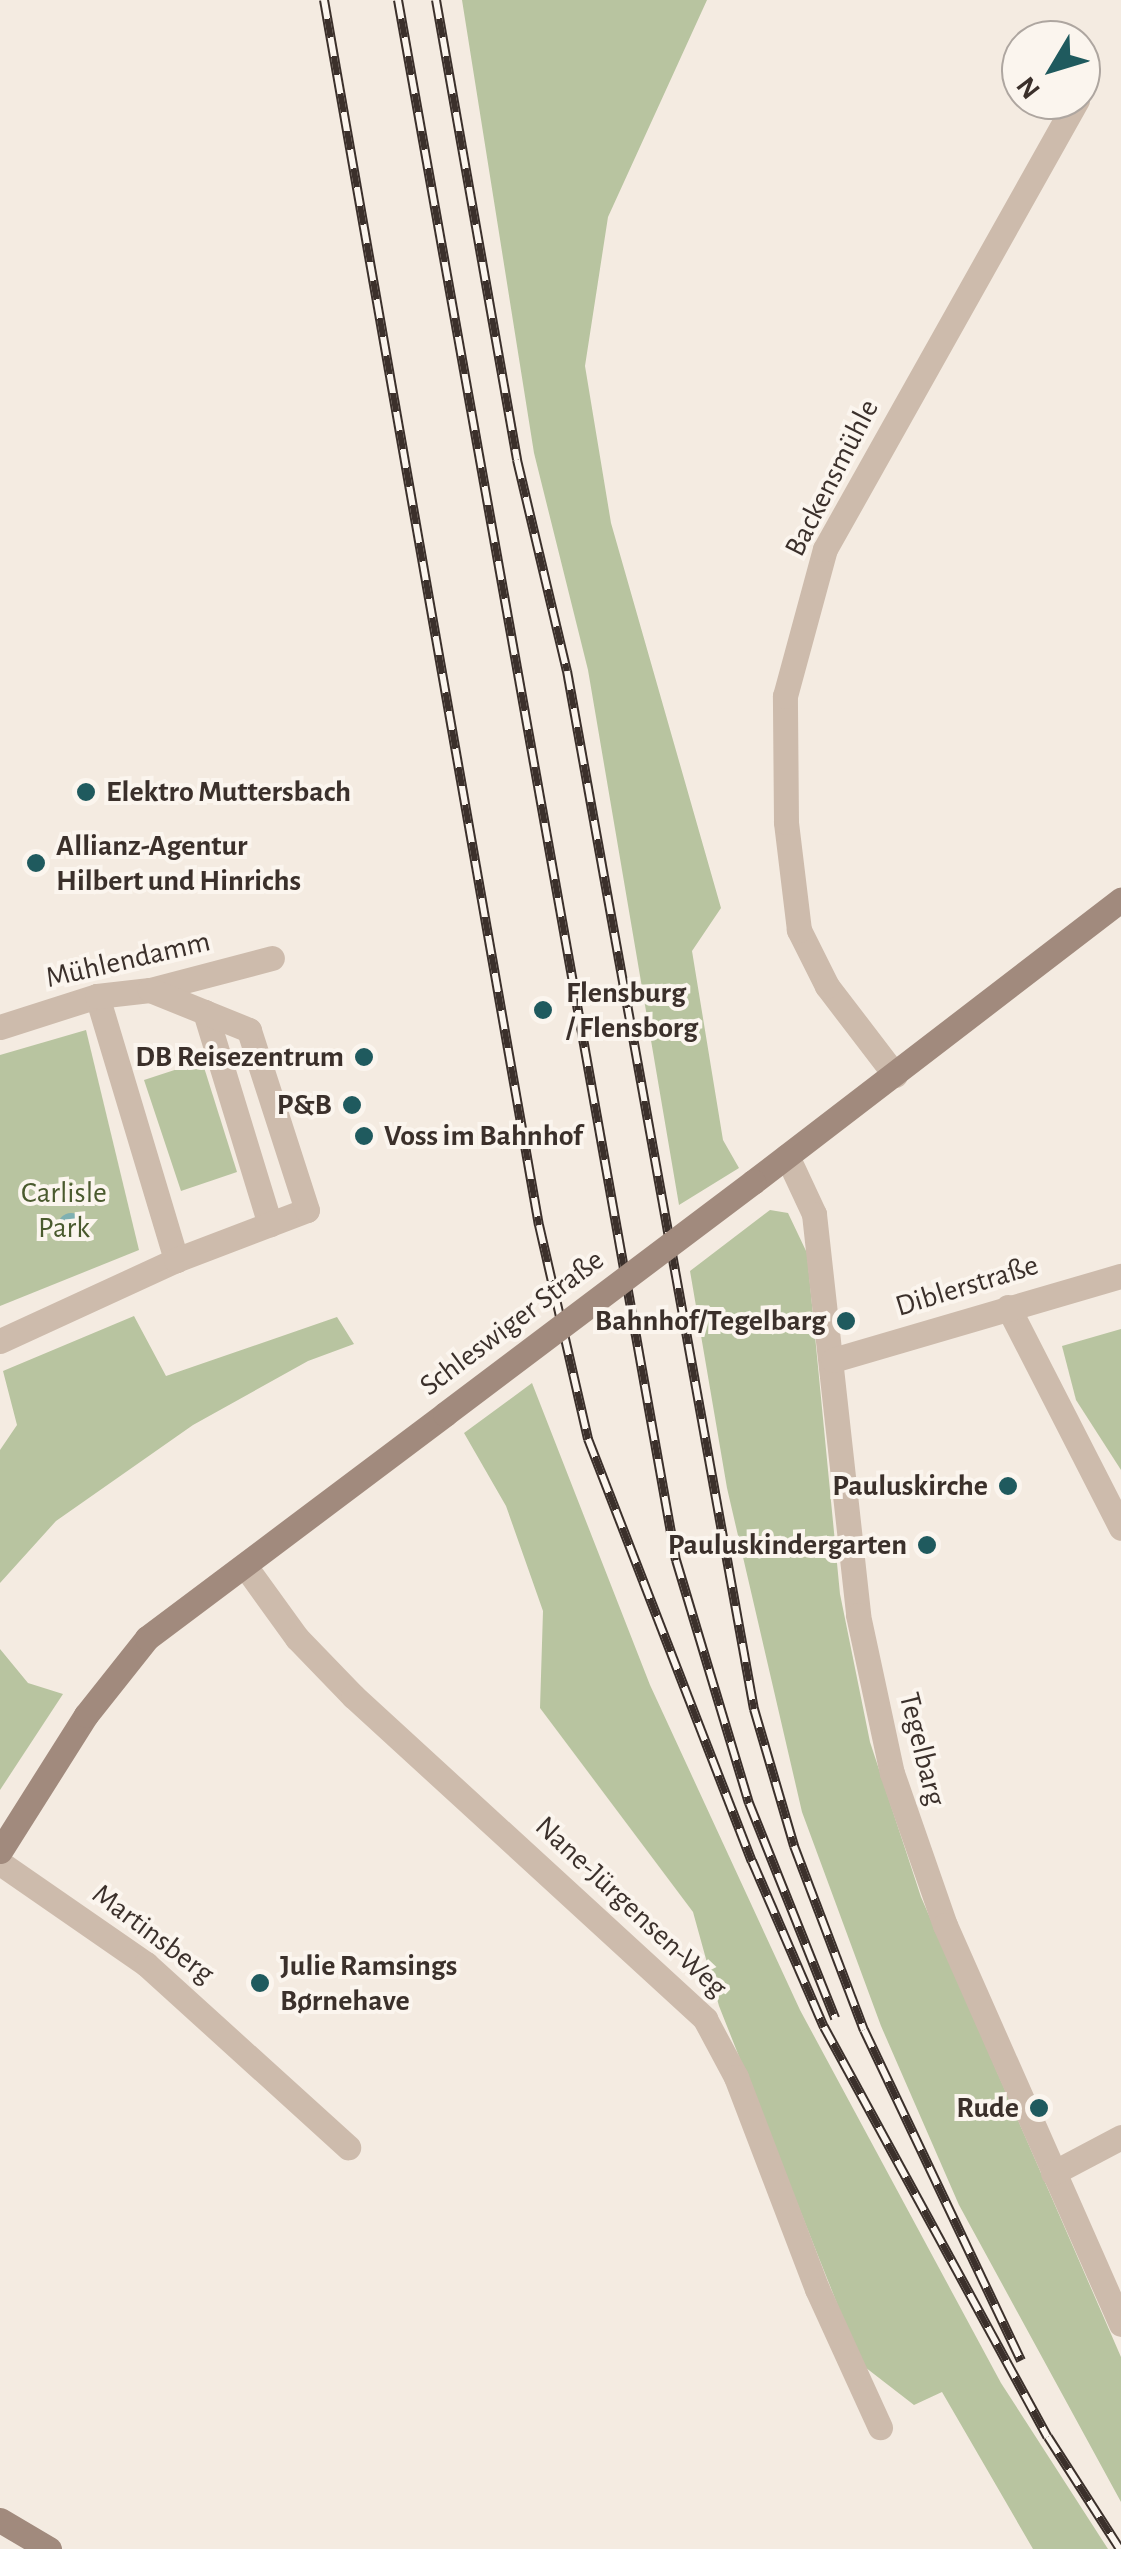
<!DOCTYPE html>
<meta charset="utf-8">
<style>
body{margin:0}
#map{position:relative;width:1121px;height:2549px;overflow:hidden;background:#f4ebe1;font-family:"Alegreya Sans",sans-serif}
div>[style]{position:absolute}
.green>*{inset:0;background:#b8c4a0}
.water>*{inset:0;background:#7fb0b2}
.round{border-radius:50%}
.street>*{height:25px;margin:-12.5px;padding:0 12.5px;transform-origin:12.5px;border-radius:12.5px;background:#cdbbac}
.secondary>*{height:25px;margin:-12.5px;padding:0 12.5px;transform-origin:12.5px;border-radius:12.5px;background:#a18a7d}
.rail>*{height:10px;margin-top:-5px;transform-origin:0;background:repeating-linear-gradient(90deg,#fbf5ee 0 19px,#3b302b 0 38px);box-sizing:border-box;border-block:2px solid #3b302b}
.secondary-bridge>*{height:25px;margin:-12.5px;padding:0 12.5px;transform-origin:12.5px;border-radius:12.5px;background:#a18a7d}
.dots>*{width:28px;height:28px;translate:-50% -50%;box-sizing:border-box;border:5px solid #fbf5ee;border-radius:50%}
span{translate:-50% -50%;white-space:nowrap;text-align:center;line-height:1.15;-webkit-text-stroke:8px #fbf5ee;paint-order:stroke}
.street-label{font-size:30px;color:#3b302b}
.poi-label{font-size:30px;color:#3b302b;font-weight:700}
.left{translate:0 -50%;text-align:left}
.right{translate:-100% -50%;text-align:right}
.park-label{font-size:30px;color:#4a5a2e}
.north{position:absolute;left:1001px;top:20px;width:100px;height:100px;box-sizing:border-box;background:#fbf5ee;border:2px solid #aea6a0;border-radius:50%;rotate:232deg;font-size:28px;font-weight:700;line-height:40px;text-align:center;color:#3b302b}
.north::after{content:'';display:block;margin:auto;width:35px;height:45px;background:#1f5a5e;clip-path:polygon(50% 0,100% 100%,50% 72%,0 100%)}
</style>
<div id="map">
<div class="green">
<i style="clip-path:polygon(462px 0,707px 0,608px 217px,585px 366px,611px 523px,721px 908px,692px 951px,723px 1140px,739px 1168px,679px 1205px,588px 670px,534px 453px)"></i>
<i style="clip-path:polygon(86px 1030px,139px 1250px,0 1306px,0 1055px)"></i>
<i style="clip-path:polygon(202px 1061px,237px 1172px,181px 1191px,144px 1080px)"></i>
<i style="clip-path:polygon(770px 1210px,788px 1213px,807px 1253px,840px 1594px,870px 1742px,921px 1897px,1121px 2357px,1121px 2502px,959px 2205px,881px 2026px,802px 1812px,727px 1488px,690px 1271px)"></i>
<i style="clip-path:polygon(134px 1316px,166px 1376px,337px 1317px,354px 1344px,308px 1361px,193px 1425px,56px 1521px,0 1583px,0 1450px,17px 1425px,3px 1371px)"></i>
<i style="clip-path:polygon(1121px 1329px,1121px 1470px,1076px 1400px,1062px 1346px)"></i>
<i style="clip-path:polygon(532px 1383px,650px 1685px,800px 2010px,1001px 2383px,1108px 2549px,1033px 2549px,942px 2392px,914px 2405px,861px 2364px,719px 2006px,693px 1912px,540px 1708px,543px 1611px,506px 1506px,464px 1433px)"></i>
<i style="clip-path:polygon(0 1649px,28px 1683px,63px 1694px,0 1790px)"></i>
</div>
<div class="water">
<i class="round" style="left:58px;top:1213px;width:26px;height:26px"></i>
</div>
<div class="street">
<i style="left:97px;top:996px;width:276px;rotate:73.3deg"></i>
<i style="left:205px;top:1012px;width:222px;rotate:73deg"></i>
<i style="left:0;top:1027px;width:102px;rotate:-17.7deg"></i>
<i style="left:97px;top:996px;width:53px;rotate:-6.5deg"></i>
<i style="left:150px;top:990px;width:126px;rotate:-14.7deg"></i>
<i style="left:895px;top:1075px;width:112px;rotate:-127.4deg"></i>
<i style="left:827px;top:986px;width:63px;rotate:-116.6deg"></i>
<i style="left:799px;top:930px;width:109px;rotate:-96.9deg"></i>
<i style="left:786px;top:822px;width:126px;rotate:-90.5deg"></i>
<i style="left:785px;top:696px;width:152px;rotate:-74.8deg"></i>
<i style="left:825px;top:549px;width:515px;rotate:-60.7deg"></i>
<i style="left:787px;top:1156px;width:64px;rotate:65deg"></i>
<i style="left:814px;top:1214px;width:403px;rotate:83.7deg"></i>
<i style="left:858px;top:1615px;width:162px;rotate:77.9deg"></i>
<i style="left:892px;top:1773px;width:161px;rotate:70.8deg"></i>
<i style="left:945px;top:1925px;width:436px;rotate:66.2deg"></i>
<i style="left:1008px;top:1307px;width:248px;rotate:62.9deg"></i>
<i style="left:0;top:1341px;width:194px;rotate:-24.7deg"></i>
<i style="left:176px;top:1260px;width:140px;rotate:-20.9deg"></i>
<i style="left:307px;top:1210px;width:189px;rotate:-107.9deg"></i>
<i style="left:249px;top:1030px;width:107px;rotate:-158deg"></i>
<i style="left:833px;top:1360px;width:300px;rotate:-16.3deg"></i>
<i style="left:245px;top:1566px;width:89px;rotate:54.2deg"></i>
<i style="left:297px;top:1638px;width:81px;rotate:46deg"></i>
<i style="left:353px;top:1696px;width:478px;rotate:42.5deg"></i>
<i style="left:705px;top:2019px;width:66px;rotate:61.9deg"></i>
<i style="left:736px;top:2077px;width:227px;rotate:69.1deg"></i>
<i style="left:817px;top:2289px;width:152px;rotate:65.5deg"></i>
<i style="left:0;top:1863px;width:178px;rotate:34.7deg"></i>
<i style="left:146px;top:1964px;width:273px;rotate:42.2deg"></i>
<i style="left:1053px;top:2173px;width:77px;rotate:-27.9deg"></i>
</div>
<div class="secondary">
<i style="left:753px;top:1182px;width:464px;rotate:-37.5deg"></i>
<i style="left:0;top:1851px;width:161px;rotate:-57.7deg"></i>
<i style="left:86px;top:1715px;width:98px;rotate:-51.6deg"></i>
<i style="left:147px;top:1638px;width:373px;rotate:-36.9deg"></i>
<i style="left:0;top:2520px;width:57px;rotate:30.6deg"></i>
</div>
<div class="rail">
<i style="left:324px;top:0;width:1244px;rotate:80.05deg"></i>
<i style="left:539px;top:1225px;width:220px;rotate:77.1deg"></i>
<i style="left:588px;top:1439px;width:453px;rotate:68.8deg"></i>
<i style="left:752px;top:1861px;width:181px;rotate:66.6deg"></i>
<i style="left:824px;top:2027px;width:467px;rotate:61.4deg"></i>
<i style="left:1048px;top:2437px;width:133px;rotate:57.3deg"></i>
<i style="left:398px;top:0;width:1585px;rotate:79.9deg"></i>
<i style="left:676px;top:1560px;width:254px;rotate:73.3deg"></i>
<i style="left:749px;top:1803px;width:232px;rotate:68.2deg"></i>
<i style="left:436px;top:0;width:467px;rotate:80deg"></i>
<i style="left:517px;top:460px;width:217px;rotate:76.7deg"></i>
<i style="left:567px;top:671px;width:1055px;rotate:79.79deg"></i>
<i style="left:754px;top:1709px;width:143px;rotate:73.7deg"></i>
<i style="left:794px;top:1846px;width:197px;rotate:69.2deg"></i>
<i style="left:864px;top:2030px;width:366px;rotate:64.6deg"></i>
</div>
<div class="secondary-bridge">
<i style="left:445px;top:1414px;width:386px;rotate:-37deg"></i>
</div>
<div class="dots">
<i style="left:86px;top:792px;background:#1f5a5e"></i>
<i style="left:36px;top:863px;background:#1f5a5e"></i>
<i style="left:543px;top:1010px;background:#1f5a5e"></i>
<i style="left:364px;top:1057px;background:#1f5a5e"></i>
<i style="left:352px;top:1105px;background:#1f5a5e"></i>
<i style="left:364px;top:1136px;background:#1f5a5e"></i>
<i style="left:846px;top:1321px;background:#1f5a5e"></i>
<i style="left:1008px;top:1486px;background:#1f5a5e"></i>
<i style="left:927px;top:1545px;background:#1f5a5e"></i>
<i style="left:260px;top:1983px;background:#1f5a5e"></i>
<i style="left:1039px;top:2108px;background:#1f5a5e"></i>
</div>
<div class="street-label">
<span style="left:832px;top:478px;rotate:-63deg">Backensmühle</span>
<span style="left:128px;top:960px;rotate:-13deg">Mühlendamm</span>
<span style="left:967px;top:1286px;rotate:-17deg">Diblerstraße</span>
<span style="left:512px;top:1323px;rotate:-37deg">Schleswiger Straße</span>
<span style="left:922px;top:1749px;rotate:76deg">Tegelbarg</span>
<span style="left:631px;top:1907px;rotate:43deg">Nane-Jürgensen-Weg</span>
<span style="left:153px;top:1934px;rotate:37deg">Martinsberg</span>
</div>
<div class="poi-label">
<span class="left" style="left:106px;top:792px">Elektro Muttersbach</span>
<span class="left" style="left:56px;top:863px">Allianz-Agentur<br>Hilbert und Hinrichs</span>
<span class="left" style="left:566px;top:1010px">Flensburg<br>/ Flensborg</span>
<span class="right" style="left:344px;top:1057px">DB Reisezentrum</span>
<span class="right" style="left:332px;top:1105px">P&amp;B</span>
<span class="left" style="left:384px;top:1136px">Voss im Bahnhof</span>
<span class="right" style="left:826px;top:1321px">Bahnhof/Tegelbarg</span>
<span class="right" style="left:988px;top:1486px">Pauluskirche</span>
<span class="right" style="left:907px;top:1545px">Pauluskindergarten</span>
<span class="left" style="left:280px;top:1983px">Julie Ramsings<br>Børnehave</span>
<span class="right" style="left:1019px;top:2108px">Rude</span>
</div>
<div class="park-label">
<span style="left:64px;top:1210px">Carlisle<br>Park</span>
</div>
<div class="north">N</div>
</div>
